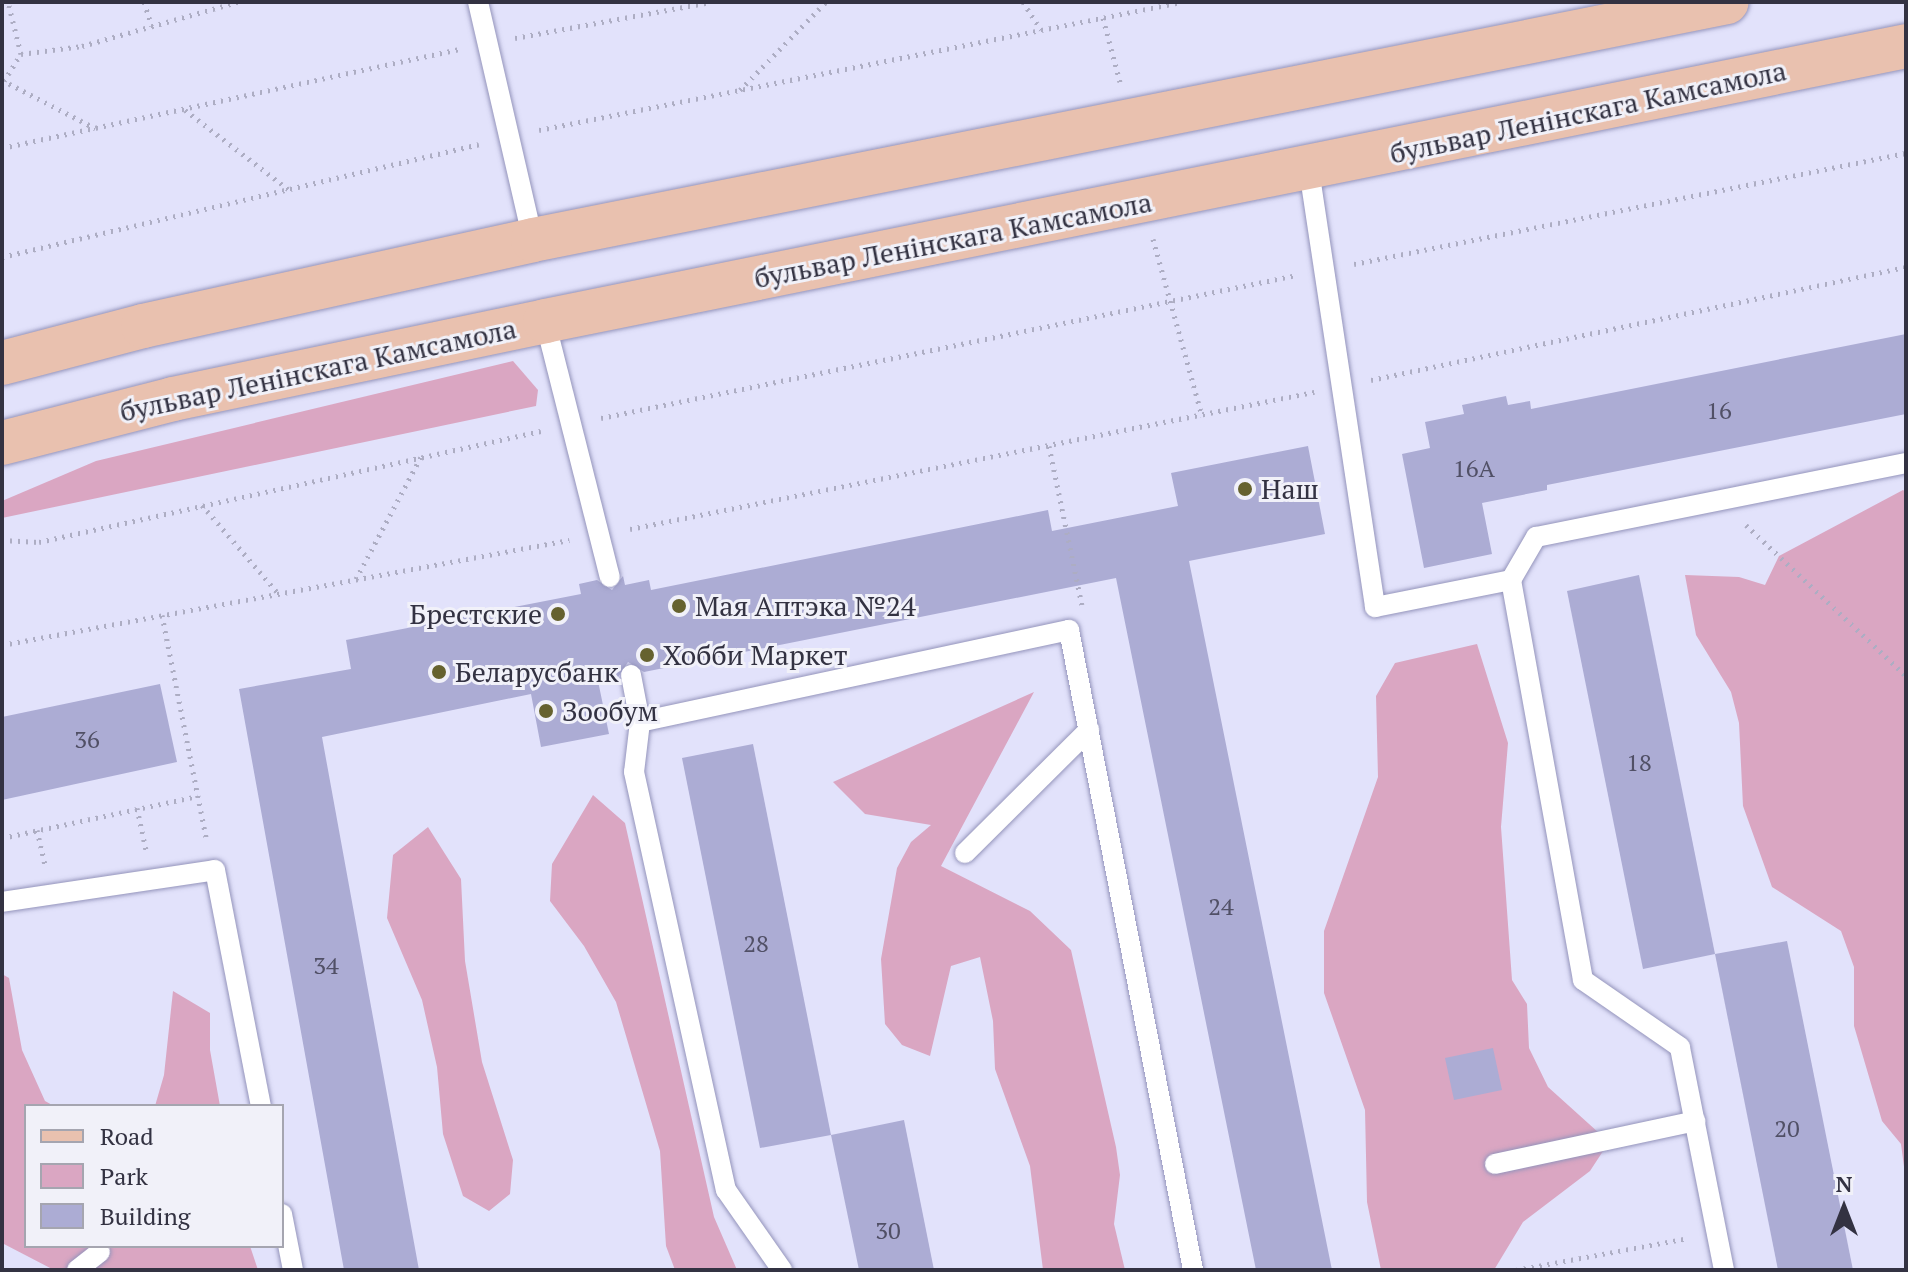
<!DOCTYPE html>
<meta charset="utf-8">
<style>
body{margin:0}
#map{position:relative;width:1908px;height:1272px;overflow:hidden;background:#e2e2fb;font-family:"PT Serif",serif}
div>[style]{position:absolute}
.green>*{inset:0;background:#daa6c2}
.building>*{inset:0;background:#acacd4}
.path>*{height:5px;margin-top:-2.5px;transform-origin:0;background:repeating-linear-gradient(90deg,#adadc3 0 2px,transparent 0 8px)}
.roads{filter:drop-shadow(0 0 2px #9494bb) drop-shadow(0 0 2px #9494bb)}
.lane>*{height:20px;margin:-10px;padding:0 10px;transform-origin:10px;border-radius:10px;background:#fff}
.primary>*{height:44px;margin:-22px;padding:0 22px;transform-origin:22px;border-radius:22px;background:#e9c1af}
.dots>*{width:22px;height:22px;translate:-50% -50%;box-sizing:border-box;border:4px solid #f1f1f9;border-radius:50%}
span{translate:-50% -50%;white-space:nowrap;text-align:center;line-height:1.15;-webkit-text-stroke:6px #f1f1f9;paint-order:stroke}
.number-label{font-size:24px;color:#515066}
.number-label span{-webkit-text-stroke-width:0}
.street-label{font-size:28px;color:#333242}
.poi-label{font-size:28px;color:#333242}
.left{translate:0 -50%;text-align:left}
.right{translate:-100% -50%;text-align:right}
.frame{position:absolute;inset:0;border:4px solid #333242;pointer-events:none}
.legend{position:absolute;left:24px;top:1104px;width:260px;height:144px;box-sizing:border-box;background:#f1f1f9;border:2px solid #a5a5b0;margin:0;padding:10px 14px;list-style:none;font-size:24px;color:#333242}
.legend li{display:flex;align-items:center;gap:16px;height:40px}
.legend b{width:40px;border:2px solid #a5a5b0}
.north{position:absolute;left:1804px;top:1168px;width:80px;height:80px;-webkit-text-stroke:6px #f1f1f9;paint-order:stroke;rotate:0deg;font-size:22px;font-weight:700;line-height:32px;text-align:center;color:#333242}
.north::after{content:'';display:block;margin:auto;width:28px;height:36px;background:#333242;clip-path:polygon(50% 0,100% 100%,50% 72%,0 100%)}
</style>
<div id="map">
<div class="green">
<i style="clip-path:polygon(513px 361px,538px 390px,536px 406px,2px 518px,2px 501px,96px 461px)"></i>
<i style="clip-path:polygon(1903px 490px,1906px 492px,1906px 1182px,1901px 1144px,1882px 1121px,1854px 1026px,1854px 967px,1841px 931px,1772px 887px,1743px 806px,1739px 723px,1731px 692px,1696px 635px,1685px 575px,1739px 577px,1765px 585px,1779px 556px)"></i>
<i style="clip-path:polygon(1477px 644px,1508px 743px,1501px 827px,1512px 980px,1527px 1004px,1529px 1048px,1548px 1087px,1609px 1142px,1590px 1171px,1523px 1222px,1494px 1270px,1381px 1270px,1367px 1202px,1365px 1110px,1324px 993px,1324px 931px,1378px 777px,1376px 696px,1395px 663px)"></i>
<i style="clip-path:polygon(1034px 692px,941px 866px,1030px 911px,1071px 950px,1116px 1147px,1120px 1175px,1114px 1224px,1125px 1270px,1043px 1270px,1030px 1166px,995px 1069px,993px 1021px,980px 957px,951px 966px,930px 1056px,902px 1045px,885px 1024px,881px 959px,897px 868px,911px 842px,931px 825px,865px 814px,833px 782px)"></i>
<i style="clip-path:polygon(593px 795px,625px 823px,714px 1217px,737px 1270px,675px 1270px,666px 1246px,660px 1151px,616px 1002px,584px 946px,550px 901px,552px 864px)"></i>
<i style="clip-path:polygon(428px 827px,461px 879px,465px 961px,482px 1062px,513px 1160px,510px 1194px,489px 1211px,463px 1196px,443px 1134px,437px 1067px,422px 1000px,387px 918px,393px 855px)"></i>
<i style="clip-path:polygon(2px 974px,9px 978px,22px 1050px,45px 1101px,54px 1106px,26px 1106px,26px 1246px,250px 1246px,258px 1270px,54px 1270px,2px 1243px)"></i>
<i style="clip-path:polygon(173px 991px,210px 1013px,210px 1050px,220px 1106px,155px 1106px,164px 1075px)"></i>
</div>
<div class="building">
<i style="clip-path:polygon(1906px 334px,1906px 414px,1547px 485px,1547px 490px,1482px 503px,1492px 554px,1424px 568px,1402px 454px,1430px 448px,1425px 422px,1464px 414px,1462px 405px,1506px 396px,1508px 405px,1530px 401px,1531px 409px)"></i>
<i style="clip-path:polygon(1308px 446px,1325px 534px,1189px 561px,1332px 1270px,1256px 1270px,1116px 578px,644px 672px,628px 662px,618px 677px,598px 681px,609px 734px,541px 747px,531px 694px,322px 737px,419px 1270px,344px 1270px,239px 689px,351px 669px,346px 640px,581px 594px,579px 584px,597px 580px,612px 590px,623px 576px,625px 585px,649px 580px,651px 590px,1048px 510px,1052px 531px,1178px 506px,1171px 473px)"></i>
<i style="clip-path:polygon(1639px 575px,1715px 954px,1643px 969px,1567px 591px)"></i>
<i style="clip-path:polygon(160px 684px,177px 762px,2px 800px,2px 717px)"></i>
<i style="clip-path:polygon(753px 744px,831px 1135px,760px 1148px,682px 758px)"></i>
<i style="clip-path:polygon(1787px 941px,1853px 1270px,1778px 1270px,1715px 954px)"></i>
<i style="clip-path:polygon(1493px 1048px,1502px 1090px,1454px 1100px,1445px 1058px)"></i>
<i style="clip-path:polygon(904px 1120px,934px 1270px,859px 1270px,831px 1135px)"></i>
</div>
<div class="path">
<i style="left:144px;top:2px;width:25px;rotate:72deg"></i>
<i style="left:1023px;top:2px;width:33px;rotate:57deg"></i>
<i style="left:1103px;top:18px;width:66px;rotate:75.1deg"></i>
<i style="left:515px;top:38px;width:199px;rotate:-10.4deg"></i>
<i style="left:21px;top:54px;width:62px;rotate:-7.5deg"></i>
<i style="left:82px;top:46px;width:162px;rotate:-15.8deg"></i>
<i style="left:2px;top:80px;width:105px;rotate:27.3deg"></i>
<i style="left:4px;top:81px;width:32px;rotate:-58deg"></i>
<i style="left:21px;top:54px;width:54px;rotate:-104deg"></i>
<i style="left:740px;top:90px;width:123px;rotate:-45.7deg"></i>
<i style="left:185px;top:110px;width:130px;rotate:37.5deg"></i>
<i style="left:539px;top:130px;width:656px;rotate:-11.26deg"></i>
<i style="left:2px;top:148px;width:467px;rotate:-12.2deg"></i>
<i style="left:1153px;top:239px;width:184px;rotate:74.5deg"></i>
<i style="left:2px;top:257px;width:490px;rotate:-13.3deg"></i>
<i style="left:1354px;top:264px;width:563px;rotate:-11.37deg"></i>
<i style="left:1371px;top:380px;width:547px;rotate:-11.93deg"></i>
<i style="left:601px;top:418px;width:711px;rotate:-11.61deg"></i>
<i style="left:1049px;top:446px;width:162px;rotate:78.3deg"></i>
<i style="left:202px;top:505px;width:116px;rotate:49.2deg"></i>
<i style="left:1746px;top:525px;width:220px;rotate:43.3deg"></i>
<i style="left:630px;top:529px;width:698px;rotate:-11.33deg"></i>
<i style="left:2px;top:540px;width:37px;rotate:3deg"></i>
<i style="left:39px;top:542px;width:514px;rotate:-12.47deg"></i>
<i style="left:356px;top:579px;width:138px;rotate:-62deg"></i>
<i style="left:162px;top:615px;width:231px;rotate:78.8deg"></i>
<i style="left:2px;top:645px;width:577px;rotate:-10.49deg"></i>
<i style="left:137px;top:808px;width:43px;rotate:77.9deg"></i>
<i style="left:37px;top:830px;width:35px;rotate:77deg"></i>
<i style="left:2px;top:838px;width:200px;rotate:-12.1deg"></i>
<i style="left:1516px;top:1270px;width:175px;rotate:-10.5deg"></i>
</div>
<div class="roads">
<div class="lane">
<i style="left:478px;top:2px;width:244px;rotate:77deg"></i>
<i style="left:1309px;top:170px;width:442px;rotate:81.4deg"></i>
<i style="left:1375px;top:607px;width:139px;rotate:-11.2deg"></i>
<i style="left:545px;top:321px;width:264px;rotate:75.8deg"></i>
<i style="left:631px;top:675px;width:48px;rotate:79.2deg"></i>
<i style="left:640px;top:722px;width:50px;rotate:96.8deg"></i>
<i style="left:634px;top:772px;width:428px;rotate:77.6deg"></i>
<i style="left:726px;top:1190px;width:98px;rotate:55deg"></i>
<i style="left:640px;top:722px;width:439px;rotate:-12.1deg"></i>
<i style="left:1069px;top:630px;width:652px;rotate:79.03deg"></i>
<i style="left:965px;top:853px;width:175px;rotate:-44.8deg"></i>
<i style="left:2px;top:902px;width:215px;rotate:-8.5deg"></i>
<i style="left:215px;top:870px;width:240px;rotate:79deg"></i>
<i style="left:1495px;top:1164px;width:205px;rotate:-12.1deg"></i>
<i style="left:282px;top:1214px;width:57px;rotate:78.9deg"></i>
<i style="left:77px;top:1270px;width:29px;rotate:-38deg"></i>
<i style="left:1724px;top:1270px;width:227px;rotate:-101.2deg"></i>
<i style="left:1680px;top:1047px;width:118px;rotate:-145.4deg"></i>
<i style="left:1583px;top:980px;width:406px;rotate:-100.2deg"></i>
<i style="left:1511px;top:580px;width:50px;rotate:-59.8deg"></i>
<i style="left:1536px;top:537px;width:377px;rotate:-11.3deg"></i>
</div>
<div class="primary">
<i style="left:2px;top:363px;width:146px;rotate:-14.7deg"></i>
<i style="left:143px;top:326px;width:399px;rotate:-12.4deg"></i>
<i style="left:533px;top:240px;width:1217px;rotate:-11.27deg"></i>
<i style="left:2px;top:443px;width:177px;rotate:-14.4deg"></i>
<i style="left:173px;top:399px;width:380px;rotate:-11.8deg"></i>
<i style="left:545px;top:321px;width:1389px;rotate:-11.42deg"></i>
</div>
</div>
<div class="dots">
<i style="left:1245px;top:489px;background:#66622f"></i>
<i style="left:679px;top:606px;background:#66622f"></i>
<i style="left:558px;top:614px;background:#66622f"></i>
<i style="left:647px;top:655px;background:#66622f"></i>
<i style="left:439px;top:672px;background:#66622f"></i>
<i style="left:546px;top:711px;background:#66622f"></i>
</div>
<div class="number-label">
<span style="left:1719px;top:411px">16</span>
<span style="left:1474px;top:469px">16А</span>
<span style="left:87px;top:740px">36</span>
<span style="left:1639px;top:763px">18</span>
<span style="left:1221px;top:907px">24</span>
<span style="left:756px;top:944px">28</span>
<span style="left:326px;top:966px">34</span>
<span style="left:1787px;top:1129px">20</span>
<span style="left:888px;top:1231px">30</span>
</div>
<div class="street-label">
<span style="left:1588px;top:112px;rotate:-12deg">бульвар Ленінскага Камсамола</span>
<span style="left:953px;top:240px;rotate:-11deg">бульвар Ленінскага Камсамола</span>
<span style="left:318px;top:370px;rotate:-12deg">бульвар Ленінскага Камсамола</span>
</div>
<div class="poi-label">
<span class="left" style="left:1261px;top:489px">Наш</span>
<span class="left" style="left:695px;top:606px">Мая Аптэка №24</span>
<span class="right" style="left:542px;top:614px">Брестские</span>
<span class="left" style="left:663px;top:655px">Хобби Маркет</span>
<span class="left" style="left:455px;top:672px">Беларусбанк</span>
<span class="left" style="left:562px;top:711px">Зообум</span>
</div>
<div class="frame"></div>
<ul class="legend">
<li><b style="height:10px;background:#e9c1af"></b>Road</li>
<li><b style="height:22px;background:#daa6c2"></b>Park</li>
<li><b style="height:22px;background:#acacd4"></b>Building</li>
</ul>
<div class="north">N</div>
</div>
